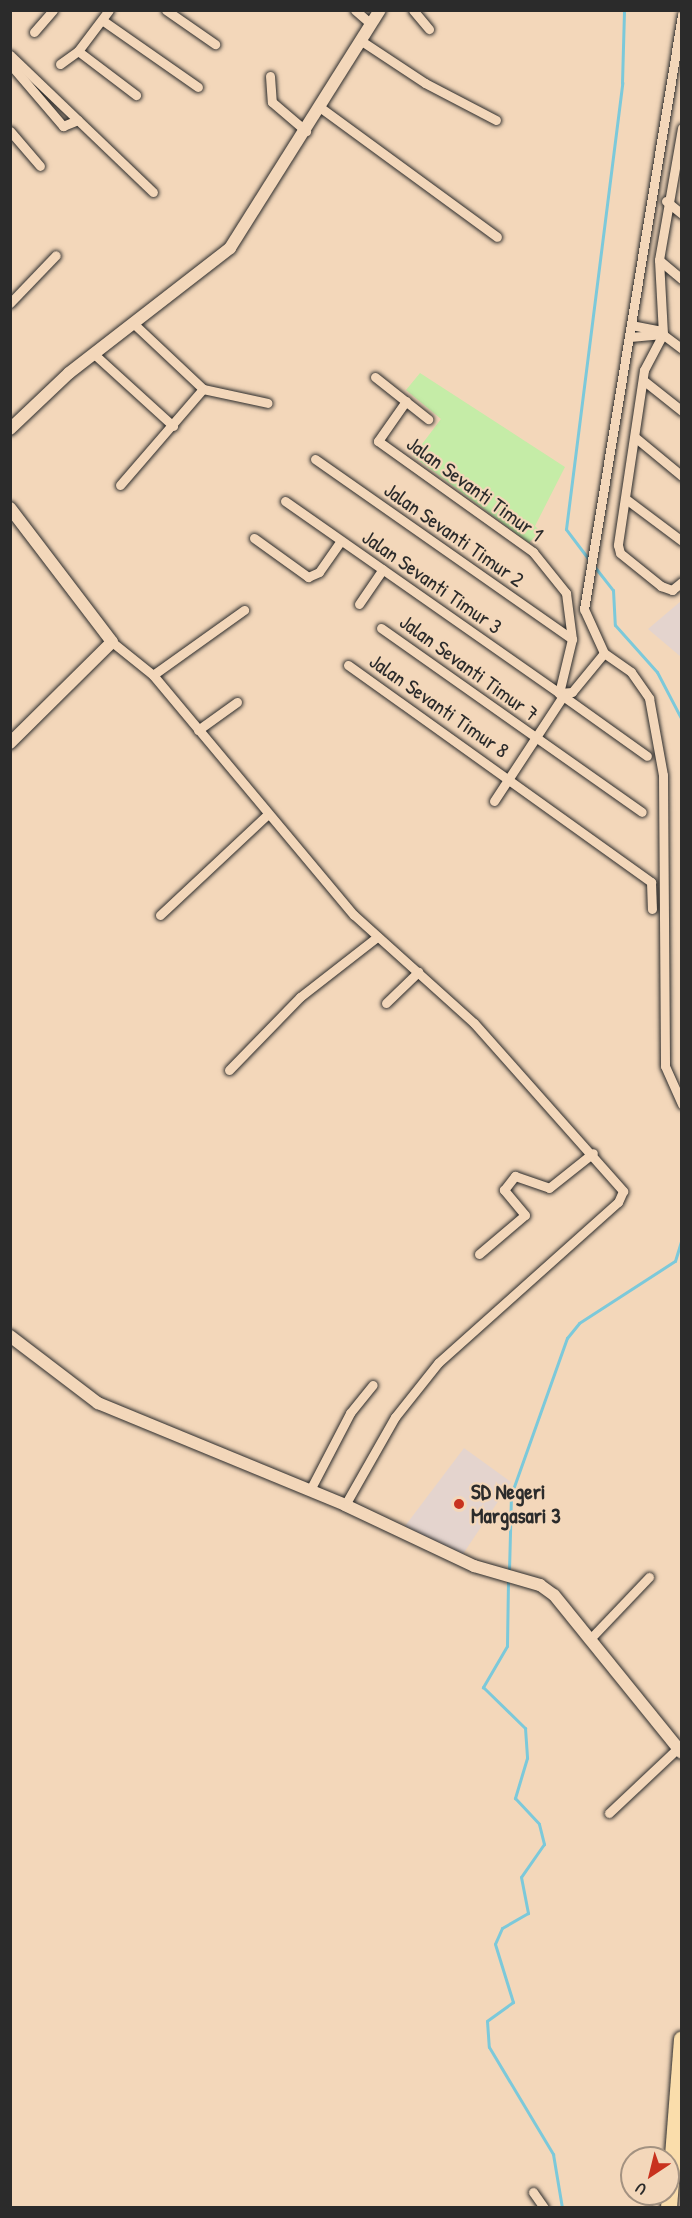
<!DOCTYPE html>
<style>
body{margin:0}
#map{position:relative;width:692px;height:2218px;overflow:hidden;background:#f3d7ba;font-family:"Patrick Hand",sans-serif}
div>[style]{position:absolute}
.built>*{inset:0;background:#e4d4ce}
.green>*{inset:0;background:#c5eca7}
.stream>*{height:3px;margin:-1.5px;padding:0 1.5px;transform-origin:1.5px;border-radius:1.5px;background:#7cc9da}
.roads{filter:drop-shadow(0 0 2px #2b2b2b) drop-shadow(0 0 2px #2b2b2b)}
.minor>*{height:9px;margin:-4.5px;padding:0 4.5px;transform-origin:4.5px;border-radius:4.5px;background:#f3d7ba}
.tertiary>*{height:12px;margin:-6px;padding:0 6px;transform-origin:6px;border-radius:6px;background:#f3d7ba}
.trunk>*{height:16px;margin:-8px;padding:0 8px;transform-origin:8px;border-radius:8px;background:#faddab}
.dots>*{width:16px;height:16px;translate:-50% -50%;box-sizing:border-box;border:3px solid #f3d7ba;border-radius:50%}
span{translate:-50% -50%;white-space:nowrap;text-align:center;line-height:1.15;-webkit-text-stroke:4.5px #f3d7ba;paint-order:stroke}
.street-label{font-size:21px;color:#2b2b2b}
.poi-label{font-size:21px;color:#2b2b2b;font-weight:700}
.left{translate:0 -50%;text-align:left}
.frame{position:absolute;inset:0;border:12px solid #2b2b2b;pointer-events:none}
.north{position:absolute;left:620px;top:2146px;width:60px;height:60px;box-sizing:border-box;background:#f3d7ba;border:2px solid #a39281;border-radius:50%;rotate:215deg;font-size:16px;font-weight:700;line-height:24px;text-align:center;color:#2b2b2b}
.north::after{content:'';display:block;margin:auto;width:21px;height:27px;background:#c8321e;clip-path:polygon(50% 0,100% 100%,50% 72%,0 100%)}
</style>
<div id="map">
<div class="built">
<i style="clip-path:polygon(681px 601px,681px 657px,648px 629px)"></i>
<i style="clip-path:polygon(464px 1448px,511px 1482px,461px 1557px,405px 1526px)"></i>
</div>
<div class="green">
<i style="clip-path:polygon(420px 373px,565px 467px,535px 526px,540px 531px,529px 543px,413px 456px,441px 419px,406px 390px)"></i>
</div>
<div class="stream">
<i style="left:590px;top:561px;width:40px;rotate:-127deg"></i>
<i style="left:566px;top:529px;width:450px;rotate:-82.8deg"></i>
<i style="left:622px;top:83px;width:73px;rotate:-88.4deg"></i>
<i style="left:594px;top:566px;width:31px;rotate:52deg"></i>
<i style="left:613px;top:590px;width:35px;rotate:87deg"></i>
<i style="left:615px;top:625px;width:63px;rotate:48.2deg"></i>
<i style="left:657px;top:672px;width:54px;rotate:62.5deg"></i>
<i style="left:509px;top:1571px;width:76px;rotate:-88.5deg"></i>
<i style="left:511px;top:1495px;width:167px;rotate:-70.4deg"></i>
<i style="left:567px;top:1338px;width:19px;rotate:-51deg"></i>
<i style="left:579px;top:1323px;width:114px;rotate:-32.9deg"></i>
<i style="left:675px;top:1261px;width:24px;rotate:-73deg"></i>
<i style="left:508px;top:1581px;width:65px;rotate:90.9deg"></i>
<i style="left:507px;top:1646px;width:48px;rotate:120.3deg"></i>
<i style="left:483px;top:1687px;width:59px;rotate:44.3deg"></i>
<i style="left:525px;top:1728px;width:30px;rotate:86deg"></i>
<i style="left:527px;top:1758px;width:42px;rotate:106.7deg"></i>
<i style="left:515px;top:1798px;width:35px;rotate:47deg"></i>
<i style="left:539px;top:1824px;width:21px;rotate:76deg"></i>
<i style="left:544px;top:1844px;width:40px;rotate:124.9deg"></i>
<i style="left:521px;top:1877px;width:37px;rotate:79deg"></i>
<i style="left:528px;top:1913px;width:30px;rotate:150deg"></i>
<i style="left:502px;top:1928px;width:17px;rotate:114deg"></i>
<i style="left:495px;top:1944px;width:61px;rotate:72.8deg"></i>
<i style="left:513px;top:2002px;width:32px;rotate:144deg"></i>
<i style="left:487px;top:2021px;width:26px;rotate:86deg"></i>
<i style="left:489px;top:2047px;width:125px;rotate:59.1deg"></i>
<i style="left:553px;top:2154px;width:55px;rotate:80.5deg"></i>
</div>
<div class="roads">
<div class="minor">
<i style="left:166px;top:10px;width:60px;rotate:34.8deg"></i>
<i style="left:355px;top:10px;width:21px;rotate:41deg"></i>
<i style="left:413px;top:10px;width:25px;rotate:50deg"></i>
<i style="left:102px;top:20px;width:117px;rotate:34.9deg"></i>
<i style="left:34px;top:32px;width:29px;rotate:-49deg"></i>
<i style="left:360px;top:40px;width:78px;rotate:33.5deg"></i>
<i style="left:425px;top:83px;width:80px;rotate:27.5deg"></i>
<i style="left:78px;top:51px;width:73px;rotate:37.2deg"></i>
<i style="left:10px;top:55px;width:198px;rotate:43.8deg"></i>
<i style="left:10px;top:64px;width:82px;rotate:49.5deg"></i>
<i style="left:63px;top:126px;width:16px;rotate:-22deg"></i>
<i style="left:60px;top:64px;width:22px;rotate:-36deg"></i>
<i style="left:78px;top:51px;width:51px;rotate:-52.9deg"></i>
<i style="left:270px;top:76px;width:26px;rotate:86deg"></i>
<i style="left:272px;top:102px;width:45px;rotate:40.5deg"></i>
<i style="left:321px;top:108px;width:218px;rotate:36.2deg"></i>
<i style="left:682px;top:128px;width:134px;rotate:99.9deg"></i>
<i style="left:659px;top:260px;width:74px;rotate:86.9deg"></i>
<i style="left:663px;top:334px;width:41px;rotate:117.8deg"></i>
<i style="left:644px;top:370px;width:177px;rotate:98.5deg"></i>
<i style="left:618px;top:545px;width:8px;rotate:76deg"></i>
<i style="left:620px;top:553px;width:53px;rotate:38.8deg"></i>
<i style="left:661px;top:586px;width:12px;rotate:20deg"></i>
<i style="left:672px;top:590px;width:13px;rotate:-39deg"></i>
<i style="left:10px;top:131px;width:46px;rotate:49.4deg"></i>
<i style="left:666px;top:201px;width:21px;rotate:39deg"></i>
<i style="left:659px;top:260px;width:30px;rotate:40deg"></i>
<i style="left:10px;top:303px;width:66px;rotate:-46.2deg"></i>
<i style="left:133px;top:323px;width:96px;rotate:43.3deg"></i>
<i style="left:203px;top:389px;width:66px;rotate:12.2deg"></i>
<i style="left:631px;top:325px;width:26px;rotate:11deg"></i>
<i style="left:657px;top:330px;width:31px;rotate:37deg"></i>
<i style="left:630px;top:337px;width:33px;rotate:-5deg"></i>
<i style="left:94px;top:354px;width:107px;rotate:42.3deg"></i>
<i style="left:375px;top:377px;width:68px;rotate:38.4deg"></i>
<i style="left:643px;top:380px;width:50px;rotate:38.5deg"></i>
<i style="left:406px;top:401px;width:49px;rotate:125deg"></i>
<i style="left:378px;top:441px;width:191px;rotate:35.6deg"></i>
<i style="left:533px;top:552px;width:53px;rotate:51.2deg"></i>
<i style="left:566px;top:593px;width:46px;rotate:82.6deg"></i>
<i style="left:572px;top:639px;width:56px;rotate:103.5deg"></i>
<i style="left:559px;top:693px;width:13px;rotate:-4deg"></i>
<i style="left:572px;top:692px;width:50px;rotate:-50.6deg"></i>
<i style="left:604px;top:653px;width:33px;rotate:35deg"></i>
<i style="left:631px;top:672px;width:32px;rotate:55deg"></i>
<i style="left:649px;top:698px;width:78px;rotate:79.7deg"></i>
<i style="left:663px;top:775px;width:291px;rotate:89.6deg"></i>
<i style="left:665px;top:1066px;width:42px;rotate:65.9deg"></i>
<i style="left:636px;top:438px;width:60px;rotate:39.6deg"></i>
<i style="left:315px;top:459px;width:314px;rotate:35deg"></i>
<i style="left:120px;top:485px;width:127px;rotate:-49.2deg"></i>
<i style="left:626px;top:499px;width:70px;rotate:36.9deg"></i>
<i style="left:285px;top:501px;width:335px;rotate:35deg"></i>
<i style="left:254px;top:538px;width:67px;rotate:35.8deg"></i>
<i style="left:308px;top:577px;width:12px;rotate:-24deg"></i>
<i style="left:319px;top:572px;width:38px;rotate:-55deg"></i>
<i style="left:359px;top:604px;width:42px;rotate:-55.6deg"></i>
<i style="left:381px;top:628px;width:319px;rotate:35.2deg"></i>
<i style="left:112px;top:642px;width:53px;rotate:38.8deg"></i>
<i style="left:153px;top:675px;width:313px;rotate:50.1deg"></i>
<i style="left:354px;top:915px;width:161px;rotate:42deg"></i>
<i style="left:474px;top:1023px;width:225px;rotate:48.4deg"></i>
<i style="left:623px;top:1191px;width:12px;rotate:114deg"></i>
<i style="left:618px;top:1202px;width:241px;rotate:138.2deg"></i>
<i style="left:438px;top:1363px;width:69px;rotate:128.5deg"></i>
<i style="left:395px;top:1417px;width:101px;rotate:119.6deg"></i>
<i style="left:604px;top:653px;width:48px;rotate:-114.4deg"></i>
<i style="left:584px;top:609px;width:602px;rotate:-80.63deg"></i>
<i style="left:348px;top:665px;width:373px;rotate:35.6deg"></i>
<i style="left:651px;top:882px;width:27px;rotate:88deg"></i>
<i style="left:153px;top:675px;width:112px;rotate:-35.5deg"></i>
<i style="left:198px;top:730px;width:48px;rotate:-35.7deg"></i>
<i style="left:494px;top:801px;width:126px;rotate:-56.7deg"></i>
<i style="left:563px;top:696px;width:103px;rotate:35.5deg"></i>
<i style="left:160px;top:915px;width:146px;rotate:-43.1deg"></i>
<i style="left:386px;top:1003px;width:45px;rotate:-44.1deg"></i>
<i style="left:229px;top:1070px;width:102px;rotate:-45.8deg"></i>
<i style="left:300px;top:997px;width:98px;rotate:-37.9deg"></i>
<i style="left:479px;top:1254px;width:60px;rotate:-40.3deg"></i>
<i style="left:525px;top:1215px;width:33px;rotate:-130deg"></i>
<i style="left:504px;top:1190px;width:18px;rotate:-52deg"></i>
<i style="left:515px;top:1176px;width:36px;rotate:19deg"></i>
<i style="left:549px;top:1188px;width:56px;rotate:-38.5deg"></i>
<i style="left:310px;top:1490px;width:87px;rotate:-62.5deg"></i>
<i style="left:350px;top:1413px;width:36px;rotate:-51deg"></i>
<i style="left:589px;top:1640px;width:87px;rotate:-46.4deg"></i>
<i style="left:609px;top:1813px;width:93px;rotate:-43.3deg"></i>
<i style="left:533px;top:2192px;width:19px;rotate:55deg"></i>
</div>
<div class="tertiary">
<i style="left:10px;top:429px;width:81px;rotate:-43.5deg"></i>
<i style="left:69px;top:373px;width:204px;rotate:-37.8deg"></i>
<i style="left:230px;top:248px;width:281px;rotate:-57.8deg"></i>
<i style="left:10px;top:508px;width:168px;rotate:52.7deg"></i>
<i style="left:112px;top:642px;width:144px;rotate:135.3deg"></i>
<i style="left:10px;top:1336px;width:111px;rotate:37.3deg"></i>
<i style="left:98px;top:1403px;width:267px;rotate:22.4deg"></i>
<i style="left:345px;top:1505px;width:143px;rotate:25.3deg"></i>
<i style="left:474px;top:1566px;width:69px;rotate:16.1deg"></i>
<i style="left:540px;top:1585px;width:17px;rotate:36deg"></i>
<i style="left:554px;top:1595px;width:203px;rotate:51deg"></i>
</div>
<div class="trunk">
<i style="left:669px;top:2208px;width:169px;rotate:-85.6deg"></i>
</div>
</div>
<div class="dots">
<i style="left:459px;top:1504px;background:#c8321e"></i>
</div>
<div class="street-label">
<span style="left:475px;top:489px;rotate:36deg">Jalan Sevanti Timur 1</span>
<span style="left:454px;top:535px;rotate:35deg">Jalan Sevanti Timur 2</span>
<span style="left:432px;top:582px;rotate:35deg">Jalan Sevanti Timur 3</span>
<span style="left:469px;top:668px;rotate:36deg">Jalan Sevanti Timur 7</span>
<span style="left:439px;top:706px;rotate:35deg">Jalan Sevanti Timur 8</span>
</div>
<div class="poi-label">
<span class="left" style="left:471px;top:1504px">SD Negeri<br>Margasari 3</span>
</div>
<div class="frame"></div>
<div class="north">U</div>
</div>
